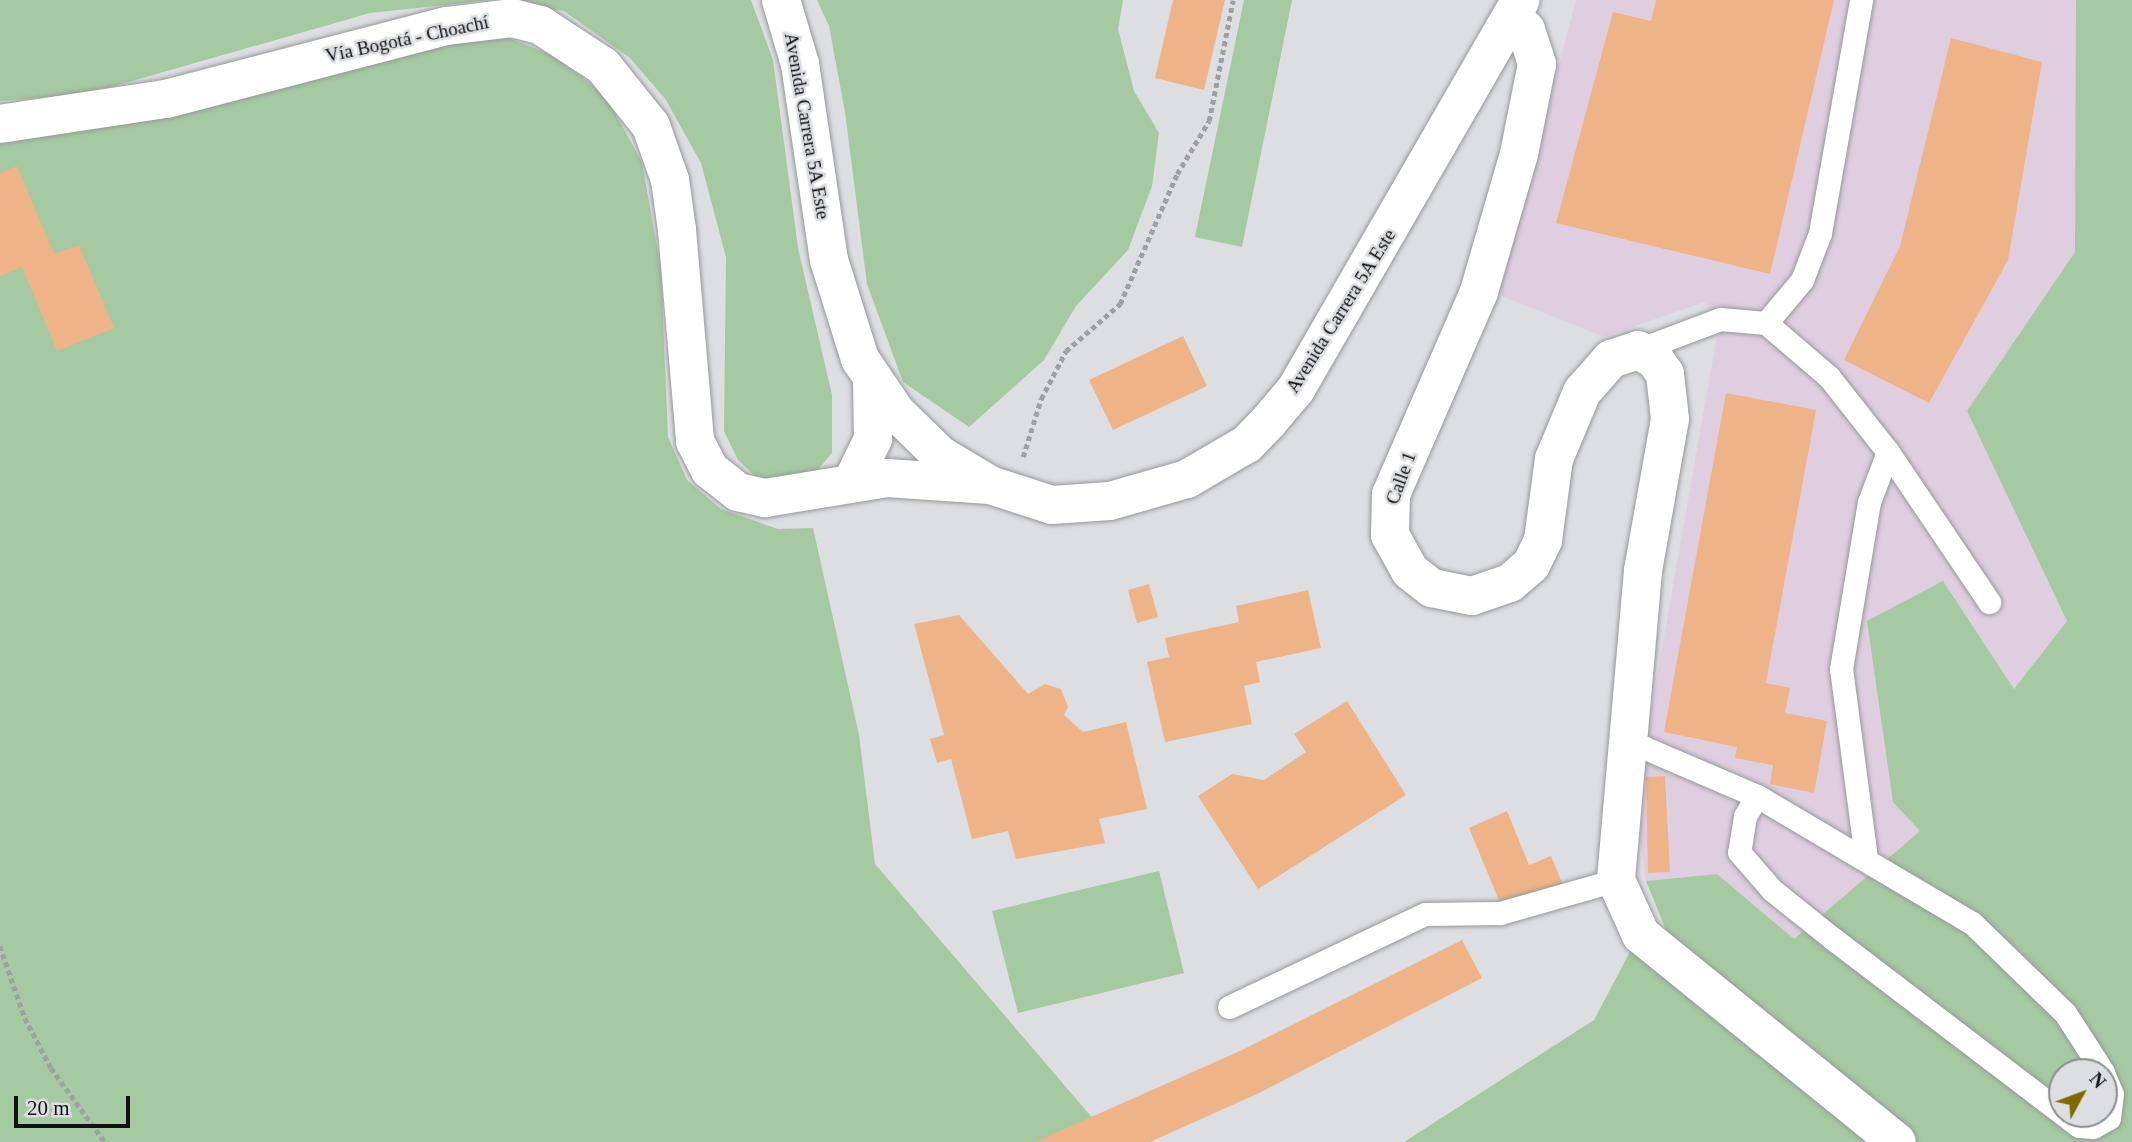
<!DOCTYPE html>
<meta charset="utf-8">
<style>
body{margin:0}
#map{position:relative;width:2132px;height:1142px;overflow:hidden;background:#dcdee2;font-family:"Times New Roman",serif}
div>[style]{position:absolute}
.medical>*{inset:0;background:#dfcee0}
.green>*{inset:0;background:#a5c9a1}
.building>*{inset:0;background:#eeb487}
.path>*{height:4.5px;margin-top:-2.25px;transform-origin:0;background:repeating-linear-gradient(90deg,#9ea0a3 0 5px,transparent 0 8.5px)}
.roads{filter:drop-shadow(0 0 2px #96989b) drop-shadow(0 0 2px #96989b)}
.service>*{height:23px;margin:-11.5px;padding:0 11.5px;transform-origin:11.5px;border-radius:11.5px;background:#fff}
.minor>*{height:38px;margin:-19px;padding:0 19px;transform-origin:19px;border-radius:19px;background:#fff}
.secondary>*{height:38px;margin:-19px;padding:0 19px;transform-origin:19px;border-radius:19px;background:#fff}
.primary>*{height:38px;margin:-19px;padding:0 19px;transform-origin:19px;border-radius:19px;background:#fff}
span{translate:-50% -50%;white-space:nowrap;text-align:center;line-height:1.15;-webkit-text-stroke:5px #dcdee2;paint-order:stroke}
.street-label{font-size:19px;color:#111213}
.north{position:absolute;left:2048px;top:1058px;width:70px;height:70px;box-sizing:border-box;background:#dcdee2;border:2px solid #8b8c8f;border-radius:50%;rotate:49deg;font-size:19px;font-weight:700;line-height:28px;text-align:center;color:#111213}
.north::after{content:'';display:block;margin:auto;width:24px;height:32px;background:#826800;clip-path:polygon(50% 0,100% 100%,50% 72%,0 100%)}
.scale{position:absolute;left:14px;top:1096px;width:116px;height:32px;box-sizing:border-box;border:4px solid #111213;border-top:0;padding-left:9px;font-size:21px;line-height:24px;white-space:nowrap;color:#111213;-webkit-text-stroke:5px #dcdee2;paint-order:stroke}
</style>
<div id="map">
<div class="medical">
<i style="clip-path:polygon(evenodd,1576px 0,2079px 0,2075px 252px,1967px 411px,2067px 621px,2014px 689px,1943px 582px,2132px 1048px,2132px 1142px,2031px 1142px,1717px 874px,1646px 881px,1635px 802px,1720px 319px,1704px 302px,1604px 337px,1499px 295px,1576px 0,2062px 1072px,2104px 1072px,2104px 1114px,2062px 1114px,2062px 1072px)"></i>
</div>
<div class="green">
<i style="clip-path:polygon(0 0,751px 0,773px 60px,798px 248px,832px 395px,832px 453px,816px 472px,782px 483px,754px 475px,738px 460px,724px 431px,726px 257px,701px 163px,666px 100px,630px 58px,564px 11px,492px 0,370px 13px,90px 93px,0 101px)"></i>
<i style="clip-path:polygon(817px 0,1123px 0,1118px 29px,1134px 91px,1159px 133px,1152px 186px,1128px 250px,1076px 306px,1044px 360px,969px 427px,903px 382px,867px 284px,845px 112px,829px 26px)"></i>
<i style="clip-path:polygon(1244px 0,1292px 0,1242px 247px,1195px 237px)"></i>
<i style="clip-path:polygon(evenodd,2076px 0,2132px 0,2132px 1142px,1404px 1142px,1594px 1020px,1632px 948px,1737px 988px,1666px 930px,1646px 881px,1717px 874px,1794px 939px,1920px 831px,1893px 802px,1867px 621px,1943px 581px,2014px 689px,2067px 621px,1967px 411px,2075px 252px,2076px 0,2062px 1072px,2104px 1072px,2104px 1114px,2062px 1114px,2062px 1072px)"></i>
<i style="clip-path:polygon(490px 31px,550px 54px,604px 93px,642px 162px,661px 270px,668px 437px,687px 480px,721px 509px,778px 529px,813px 528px,859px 735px,875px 864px,1113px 1142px,0 1142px,0 134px)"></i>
<i style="clip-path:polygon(1159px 871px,1184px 973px,1018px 1013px,992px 911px)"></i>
</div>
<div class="building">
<i style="clip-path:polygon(1173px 0,1225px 0,1204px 90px,1155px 78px)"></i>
<i style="clip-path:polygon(1656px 0,1834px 0,1770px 274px,1556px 223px,1613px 12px,1651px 21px)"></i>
<i style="clip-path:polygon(1951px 38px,2042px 62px,2008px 260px,1929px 403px,1844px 360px,1900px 246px)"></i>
<i style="clip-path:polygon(17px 166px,54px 254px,79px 245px,114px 328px,57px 351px,22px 267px,0 276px,0 173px)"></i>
<i style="clip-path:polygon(1183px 336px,1207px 386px,1113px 430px,1089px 380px)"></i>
<i style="clip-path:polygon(1726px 393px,1816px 410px,1766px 683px,1790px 688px,1785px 713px,1827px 721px,1814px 793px,1770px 784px,1773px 765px,1735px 758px,1737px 747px,1664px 732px)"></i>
<i style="clip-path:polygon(1149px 584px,1158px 617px,1137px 623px,1128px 590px)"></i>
<i style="clip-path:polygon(1308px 590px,1321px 648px,1256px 662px,1260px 682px,1244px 686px,1252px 724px,1165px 742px,1147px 662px,1169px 657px,1165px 638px,1239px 622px,1236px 606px)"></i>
<i style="clip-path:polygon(959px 615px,1028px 694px,1045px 684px,1061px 689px,1068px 707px,1064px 715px,1083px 732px,1126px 722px,1147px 809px,1099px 819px,1105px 843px,1016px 859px,1008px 831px,972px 839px,951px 759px,937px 763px,930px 739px,944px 735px,914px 624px)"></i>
<i style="clip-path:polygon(1347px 701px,1406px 795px,1258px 889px,1198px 796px,1232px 774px,1264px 780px,1306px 752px,1294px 734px)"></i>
<i style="clip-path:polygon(1665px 776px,1670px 872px,1648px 873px,1646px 777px)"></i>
<i style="clip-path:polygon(1507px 811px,1529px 865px,1551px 856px,1563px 885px,1503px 910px,1469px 828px)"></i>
<i style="clip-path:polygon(1462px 940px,1482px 978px,1259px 1093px,1150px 1142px,1035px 1142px,1240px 1051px)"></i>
</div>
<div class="path">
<i style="left:1023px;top:457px;width:61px;rotate:-72.8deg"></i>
<i style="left:1041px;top:399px;width:54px;rotate:-62.5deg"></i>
<i style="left:1066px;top:351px;width:72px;rotate:-41deg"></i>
<i style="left:1120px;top:304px;width:142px;rotate:-66.3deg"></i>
<i style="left:1177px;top:174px;width:62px;rotate:-58.9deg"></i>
<i style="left:1209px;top:121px;width:123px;rotate:-78.8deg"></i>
<i style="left:0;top:946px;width:76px;rotate:70.9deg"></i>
<i style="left:25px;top:1018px;width:56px;rotate:62.5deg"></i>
<i style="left:51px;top:1068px;width:92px;rotate:53.9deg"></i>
</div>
<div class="roads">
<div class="service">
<i style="left:1766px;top:323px;width:83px;rotate:40.6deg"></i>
<i style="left:1829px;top:377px;width:95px;rotate:51.8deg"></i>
<i style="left:1638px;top:350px;width:88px;rotate:-20.7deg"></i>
<i style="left:1720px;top:319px;width:46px;rotate:5deg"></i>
<i style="left:1766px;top:323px;width:56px;rotate:-50.1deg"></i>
<i style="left:1802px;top:280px;width:50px;rotate:-69deg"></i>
<i style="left:1820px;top:233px;width:237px;rotate:-80deg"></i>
<i style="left:1624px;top:745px;width:21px;rotate:8deg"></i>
<i style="left:1645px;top:748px;width:122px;rotate:23.2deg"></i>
<i style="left:1757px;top:796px;width:250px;rotate:30.6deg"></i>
<i style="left:1972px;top:923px;width:129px;rotate:44.1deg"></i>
<i style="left:2065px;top:1013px;width:70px;rotate:57.2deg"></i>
<i style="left:1757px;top:796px;width:23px;rotate:121deg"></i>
<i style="left:1745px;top:816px;width:36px;rotate:99deg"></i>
<i style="left:1739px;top:852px;width:50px;rotate:49deg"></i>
<i style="left:1772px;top:890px;width:77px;rotate:38.7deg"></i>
<i style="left:1832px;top:938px;width:310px;rotate:37.3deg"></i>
<i style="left:2079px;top:1126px;width:14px;rotate:4deg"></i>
<i style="left:2093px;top:1127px;width:18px;rotate:-29deg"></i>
<i style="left:2109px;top:1118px;width:24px;rotate:-83deg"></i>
<i style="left:2112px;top:1094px;width:21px;rotate:-113deg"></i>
<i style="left:1866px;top:858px;width:191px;rotate:-97.5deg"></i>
<i style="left:1841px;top:669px;width:169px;rotate:-80.5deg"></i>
<i style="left:1869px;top:502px;width:53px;rotate:-69.2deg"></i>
<i style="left:1888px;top:452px;width:181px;rotate:56deg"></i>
<i style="left:1229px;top:1007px;width:217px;rotate:-25.4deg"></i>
<i style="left:1425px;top:914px;width:75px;rotate:-0.8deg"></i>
<i style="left:1500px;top:913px;width:121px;rotate:-15.9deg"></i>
</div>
<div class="minor">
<i style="left:1512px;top:16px;width:20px;rotate:45deg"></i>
<i style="left:1526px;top:30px;width:36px;rotate:72deg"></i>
<i style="left:1537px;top:64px;width:92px;rotate:101.3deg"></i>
<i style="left:1519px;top:154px;width:144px;rotate:106.2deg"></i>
<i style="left:1479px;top:292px;width:220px;rotate:113.5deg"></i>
<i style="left:1391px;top:494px;width:41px;rotate:91.4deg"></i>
<i style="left:1390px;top:535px;width:41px;rotate:60.9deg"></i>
<i style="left:1410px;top:571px;width:28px;rotate:38deg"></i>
<i style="left:1432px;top:588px;width:41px;rotate:11.3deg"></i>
<i style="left:1472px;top:596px;width:40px;rotate:-18.9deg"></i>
<i style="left:1510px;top:583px;width:28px;rotate:-41deg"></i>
<i style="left:1531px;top:565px;width:28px;rotate:-64deg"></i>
<i style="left:1543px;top:540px;width:82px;rotate:-82.3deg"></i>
<i style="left:1554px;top:459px;width:73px;rotate:-67.3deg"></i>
<i style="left:1582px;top:392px;width:44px;rotate:-48.7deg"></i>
<i style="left:1611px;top:359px;width:28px;rotate:-18deg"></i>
<i style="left:1638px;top:350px;width:20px;rotate:30deg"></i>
<i style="left:1655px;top:360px;width:17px;rotate:54deg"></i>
<i style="left:1665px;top:374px;width:45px;rotate:83.7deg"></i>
<i style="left:1670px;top:419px;width:154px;rotate:100.1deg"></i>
<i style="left:1643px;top:571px;width:310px;rotate:95deg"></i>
<i style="left:1616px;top:880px;width:60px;rotate:65.6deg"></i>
<i style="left:1641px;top:935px;width:329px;rotate:39deg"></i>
</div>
<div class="secondary">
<i style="left:0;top:124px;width:168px;rotate:-8.6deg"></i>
<i style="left:166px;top:99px;width:290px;rotate:-14.6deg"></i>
<i style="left:447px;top:26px;width:65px;rotate:-7deg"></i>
<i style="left:512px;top:18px;width:29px;rotate:14deg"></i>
<i style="left:540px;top:25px;width:75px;rotate:33.1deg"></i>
<i style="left:603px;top:66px;width:77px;rotate:51.3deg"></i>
<i style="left:651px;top:126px;width:57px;rotate:70.6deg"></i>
<i style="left:670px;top:180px;width:50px;rotate:82deg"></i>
<i style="left:677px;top:230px;width:212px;rotate:85.1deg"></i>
<i style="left:695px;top:441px;width:33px;rotate:63deg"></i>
<i style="left:710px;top:470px;width:36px;rotate:38deg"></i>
<i style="left:738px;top:492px;width:28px;rotate:13deg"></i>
<i style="left:765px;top:498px;width:124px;rotate:-9.3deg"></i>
<i style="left:887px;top:478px;width:103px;rotate:3.9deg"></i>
<i style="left:853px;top:480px;width:46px;rotate:-64deg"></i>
<i style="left:873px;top:439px;width:58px;rotate:-91deg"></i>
</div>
<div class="primary">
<i style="left:781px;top:0;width:67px;rotate:73.5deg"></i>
<i style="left:800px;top:64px;width:198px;rotate:81.6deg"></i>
<i style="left:829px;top:260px;width:104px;rotate:72.6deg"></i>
<i style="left:860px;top:359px;width:64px;rotate:55.8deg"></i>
<i style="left:896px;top:412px;width:62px;rotate:44.3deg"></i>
<i style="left:940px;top:455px;width:58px;rotate:31deg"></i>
<i style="left:990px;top:485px;width:65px;rotate:17.9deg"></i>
<i style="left:1052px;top:505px;width:58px;rotate:-3.9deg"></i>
<i style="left:1110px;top:501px;width:80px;rotate:-15.9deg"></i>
<i style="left:1187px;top:479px;width:69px;rotate:-30.3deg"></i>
<i style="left:1247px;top:444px;width:32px;rotate:-46deg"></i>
<i style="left:1269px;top:421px;width:42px;rotate:-49.8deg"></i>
<i style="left:1296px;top:389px;width:449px;rotate:-60deg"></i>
</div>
</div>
<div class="street-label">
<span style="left:407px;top:39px;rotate:-12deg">Vía Bogotá - Choachí</span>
<span style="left:807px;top:126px;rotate:80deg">Avenida Carrera 5A Este</span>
<span style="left:1341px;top:311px;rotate:-58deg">Avenida Carrera 5A Este</span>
<span style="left:1401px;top:478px;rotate:-70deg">Calle 1</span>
</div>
<div class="north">N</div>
<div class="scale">20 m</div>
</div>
